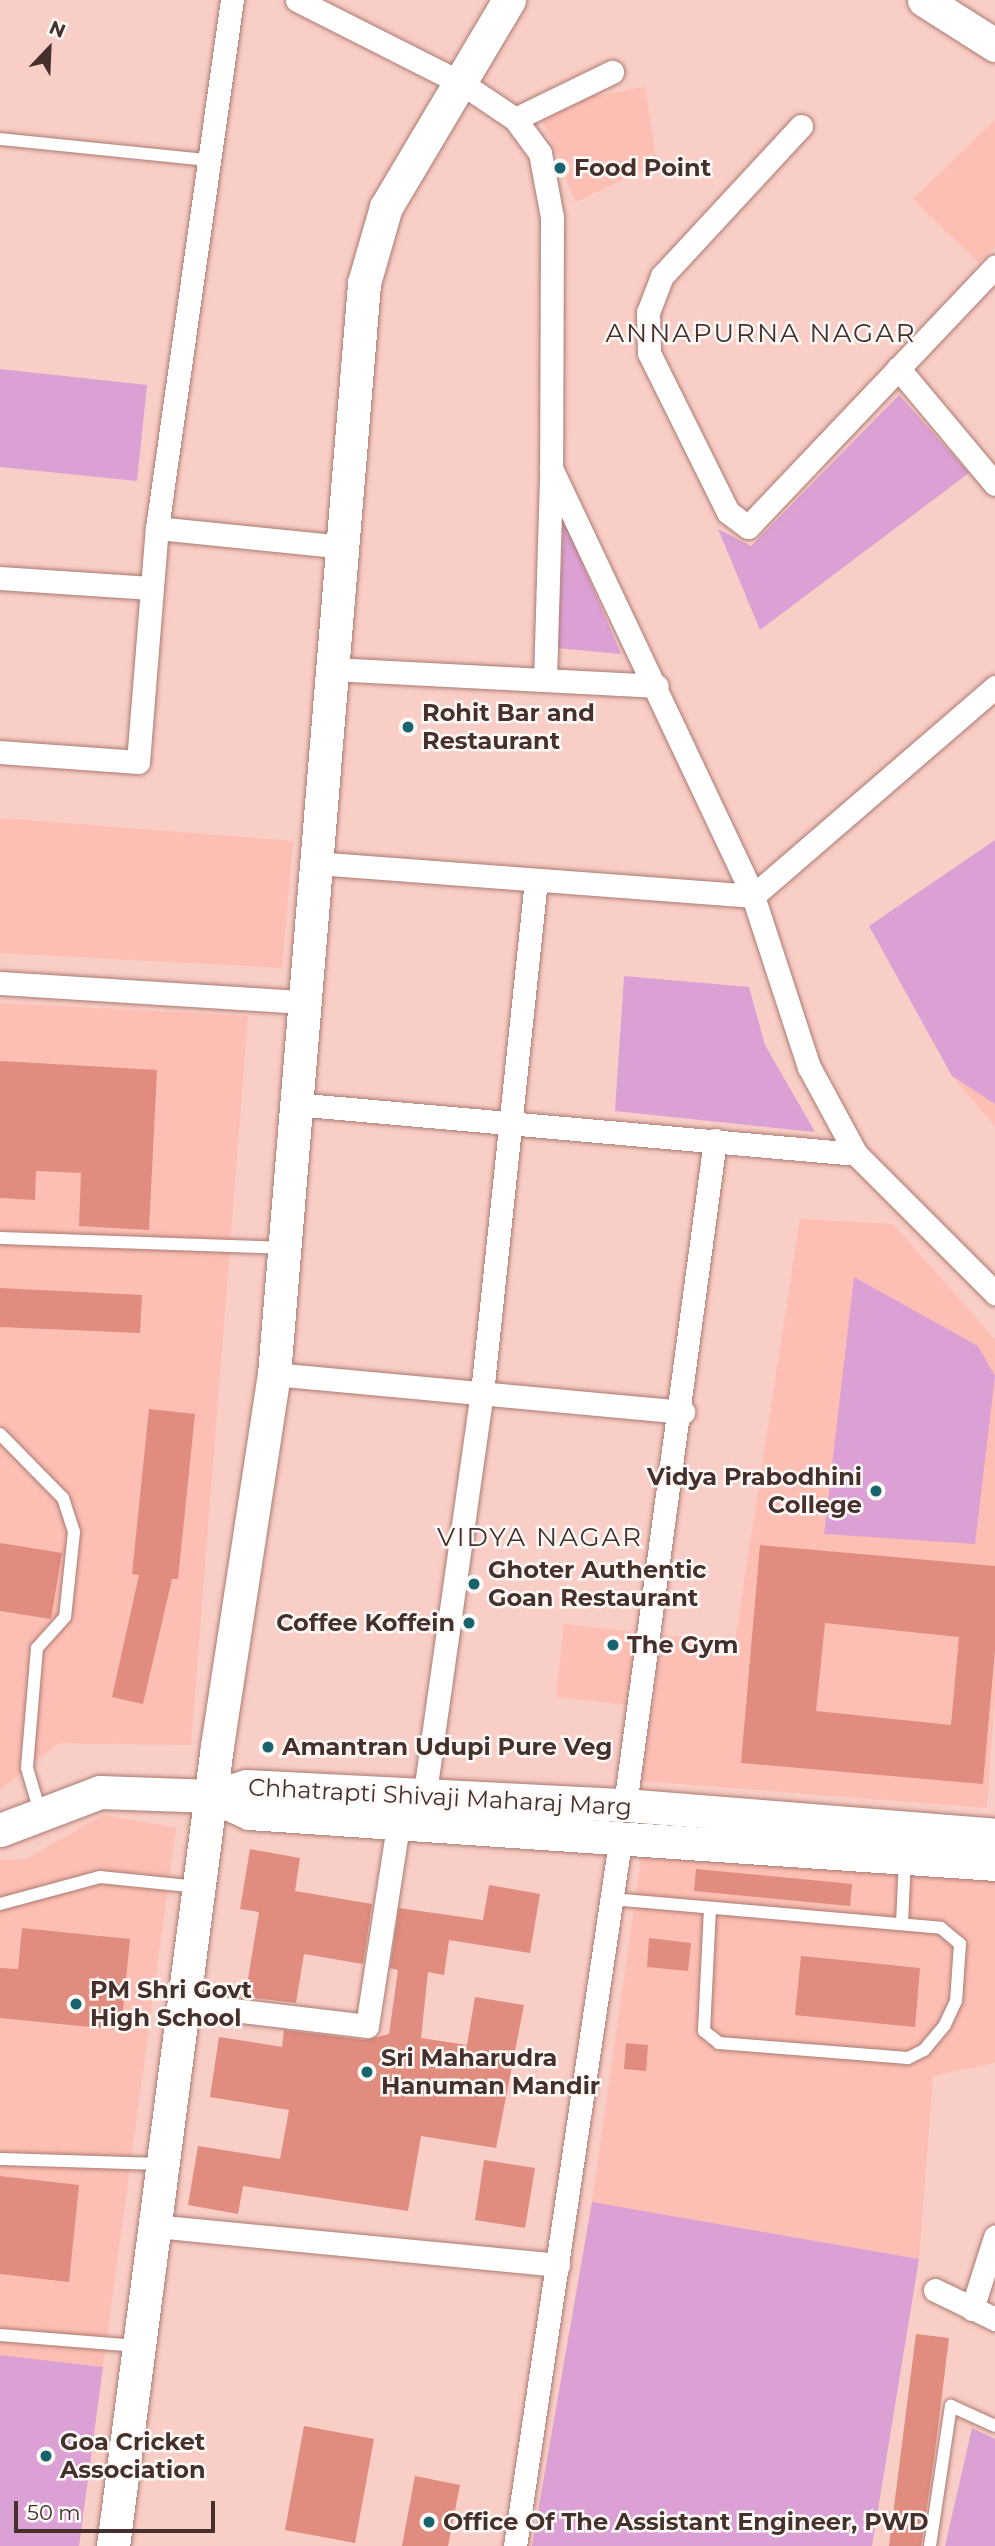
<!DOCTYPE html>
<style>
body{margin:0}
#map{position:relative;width:995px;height:2546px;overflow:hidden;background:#f9cec6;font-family:Montserrat,sans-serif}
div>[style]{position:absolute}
.built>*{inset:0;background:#fdbfb4}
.green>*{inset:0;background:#dba1d4}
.building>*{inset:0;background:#e08c7e}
.roads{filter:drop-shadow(0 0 2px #ab7a72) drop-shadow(0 0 2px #ab7a72)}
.lane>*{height:12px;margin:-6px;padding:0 6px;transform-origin:6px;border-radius:6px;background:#fff}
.street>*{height:23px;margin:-11.5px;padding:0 11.5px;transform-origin:11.5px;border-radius:11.5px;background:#fff}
.secondary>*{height:33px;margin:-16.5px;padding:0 16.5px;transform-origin:16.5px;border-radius:16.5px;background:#fff}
.dots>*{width:19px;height:19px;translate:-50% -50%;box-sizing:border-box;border:4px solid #fff9f8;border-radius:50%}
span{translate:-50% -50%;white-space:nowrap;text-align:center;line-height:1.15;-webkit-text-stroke:5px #fff9f8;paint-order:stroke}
.poi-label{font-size:24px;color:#45302c;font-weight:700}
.left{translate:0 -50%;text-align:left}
.right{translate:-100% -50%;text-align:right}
.street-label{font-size:24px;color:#45302c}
.neighbourhood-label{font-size:26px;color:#45302c;letter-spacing:2px}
.north{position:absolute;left:14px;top:14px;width:70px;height:70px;-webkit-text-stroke:5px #fff9f8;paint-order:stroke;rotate:23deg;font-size:19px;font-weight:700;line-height:28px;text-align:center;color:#45302c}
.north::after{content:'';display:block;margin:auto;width:24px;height:32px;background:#45302c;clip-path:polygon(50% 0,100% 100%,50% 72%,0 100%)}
.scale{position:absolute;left:14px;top:2501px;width:201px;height:32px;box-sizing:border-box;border:4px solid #45302c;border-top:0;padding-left:9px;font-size:21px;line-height:24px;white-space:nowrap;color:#45302c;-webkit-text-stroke:5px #fff9f8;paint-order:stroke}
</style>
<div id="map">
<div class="built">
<i style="clip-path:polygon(645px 87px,657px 164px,575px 202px,537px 106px)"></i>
<i style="clip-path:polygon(995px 120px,995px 247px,979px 263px,913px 199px)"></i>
<i style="clip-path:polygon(0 818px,293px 841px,282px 968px,0 953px)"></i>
<i style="clip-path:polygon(0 1003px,248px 1016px,191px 1745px,59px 1743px,0 1790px)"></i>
<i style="clip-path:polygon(995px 1042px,995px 1126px,952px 1076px)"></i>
<i style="clip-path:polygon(800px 1219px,893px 1224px,995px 1339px,995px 1697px,987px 1808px,641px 1781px,663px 1635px,735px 1642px)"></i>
<i style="clip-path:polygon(564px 1624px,635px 1632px,627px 1705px,556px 1697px)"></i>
<i style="clip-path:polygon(103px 1815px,176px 1828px,103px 2367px,0 2355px,0 1860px,26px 1859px)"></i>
<i style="clip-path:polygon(642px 1853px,995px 1878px,995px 2063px,933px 2076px,919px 2259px,592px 2202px)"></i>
</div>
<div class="green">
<i style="clip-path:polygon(0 369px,147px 385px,137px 481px,0 467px)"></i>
<i style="clip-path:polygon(899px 395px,969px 473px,760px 630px,718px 529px,751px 546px)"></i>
<i style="clip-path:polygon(564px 520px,621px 654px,557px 648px)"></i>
<i style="clip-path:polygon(995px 840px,995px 1104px,952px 1076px,869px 926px)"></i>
<i style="clip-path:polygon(624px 976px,749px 987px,765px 1045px,815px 1132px,615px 1111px)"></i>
<i style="clip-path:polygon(854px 1277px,978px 1346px,995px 1376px,975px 1544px,824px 1534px)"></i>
<i style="clip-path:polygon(592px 2202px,919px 2259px,872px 2546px,532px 2546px)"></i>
<i style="clip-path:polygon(0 2355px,103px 2367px,79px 2546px,0 2546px)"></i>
<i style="clip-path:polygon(972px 2428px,995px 2439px,995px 2546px,945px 2546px)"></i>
</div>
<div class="building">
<i style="clip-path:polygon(0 1061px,157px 1070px,149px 1230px,79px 1226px,81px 1173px,36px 1171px,35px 1200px,0 1198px)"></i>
<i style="clip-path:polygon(0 1288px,142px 1295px,140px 1333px,0 1327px)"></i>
<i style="clip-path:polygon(149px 1409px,195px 1414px,178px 1579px,172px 1579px,143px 1704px,112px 1697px,139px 1575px,132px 1574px)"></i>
<i style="clip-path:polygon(0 1543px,62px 1553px,51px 1619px,0 1611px)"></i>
<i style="clip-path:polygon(evenodd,760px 1545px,995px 1566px,995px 1650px,983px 1784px,741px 1763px,760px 1545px,825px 1623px,959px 1637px,951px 1725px,816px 1711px,825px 1623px)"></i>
<i style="clip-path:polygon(250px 1849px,300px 1858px,295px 1891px,372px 1904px,363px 1964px,304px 1954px,296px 2003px,245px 1997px,259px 1912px,240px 1909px)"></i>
<i style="clip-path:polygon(696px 1869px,852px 1884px,850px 1906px,694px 1891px)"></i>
<i style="clip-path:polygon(489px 1885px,540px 1894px,530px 1953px,449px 1940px,444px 1975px,428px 1972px,421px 2038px,467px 2045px,475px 1997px,524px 2005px,496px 2148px,421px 2136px,408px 2211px,243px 2186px,238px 2214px,188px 2205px,198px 2146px,280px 2159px,289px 2110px,210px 2097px,219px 2037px,282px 2047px,284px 2030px,365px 2040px,389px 2034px,398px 1970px,390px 1968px,399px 1908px,483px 1920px)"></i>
<i style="clip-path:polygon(22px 1928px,130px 1939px,121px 2030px,0 2018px,0 1968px,18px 1969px)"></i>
<i style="clip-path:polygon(649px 1938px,691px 1943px,688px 1971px,647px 1967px)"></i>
<i style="clip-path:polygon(801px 1956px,920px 1968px,915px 2027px,795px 2015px)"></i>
<i style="clip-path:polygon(626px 2043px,648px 2045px,646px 2071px,624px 2069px)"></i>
<i style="clip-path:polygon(484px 2160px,535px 2168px,525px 2228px,475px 2220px)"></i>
<i style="clip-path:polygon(0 2176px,79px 2185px,69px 2282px,0 2274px)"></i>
<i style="clip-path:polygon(916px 2334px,949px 2338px,934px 2459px,921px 2546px,889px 2546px)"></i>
<i style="clip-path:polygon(304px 2426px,374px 2439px,355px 2543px,285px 2530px)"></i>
<i style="clip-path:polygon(415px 2476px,460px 2485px,448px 2546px,402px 2546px)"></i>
</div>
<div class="roads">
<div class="lane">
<i style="left:0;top:139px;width:208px;rotate:5.8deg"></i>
<i style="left:0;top:1238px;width:282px;rotate:2deg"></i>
<i style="left:0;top:1434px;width:90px;rotate:45.5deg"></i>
<i style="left:63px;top:1498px;width:36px;rotate:72deg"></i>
<i style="left:74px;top:1532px;width:85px;rotate:96deg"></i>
<i style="left:65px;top:1617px;width:42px;rotate:132.1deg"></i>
<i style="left:37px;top:1648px;width:120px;rotate:94.8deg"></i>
<i style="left:27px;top:1768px;width:46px;rotate:73.5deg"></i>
<i style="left:612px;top:1899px;width:330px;rotate:5deg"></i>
<i style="left:941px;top:1928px;width:25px;rotate:40deg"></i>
<i style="left:960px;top:1944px;width:57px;rotate:94deg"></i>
<i style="left:956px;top:2001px;width:26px;rotate:115deg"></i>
<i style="left:945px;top:2025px;width:33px;rotate:130deg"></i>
<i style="left:924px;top:2050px;width:18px;rotate:153deg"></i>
<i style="left:908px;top:2058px;width:190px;rotate:-175.5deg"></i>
<i style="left:719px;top:2043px;width:19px;rotate:-141deg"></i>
<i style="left:704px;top:2031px;width:123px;rotate:-87.2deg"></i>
<i style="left:0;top:1904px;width:104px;rotate:-15.1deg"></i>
<i style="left:100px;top:1877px;width:99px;rotate:5.8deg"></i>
<i style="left:902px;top:1924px;width:66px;rotate:-87.4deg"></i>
<i style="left:0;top:2159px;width:161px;rotate:1.8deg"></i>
<i style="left:0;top:2335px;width:138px;rotate:4.6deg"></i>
<i style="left:930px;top:2546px;width:142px;rotate:-81.5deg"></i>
<i style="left:951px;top:2406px;width:48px;rotate:24.4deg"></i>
</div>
<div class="street">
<i style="left:297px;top:0;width:186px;rotate:26.8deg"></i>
<i style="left:463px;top:84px;width:63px;rotate:33.9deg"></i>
<i style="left:515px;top:119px;width:42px;rotate:53.7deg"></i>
<i style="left:540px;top:153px;width:65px;rotate:79.4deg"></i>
<i style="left:552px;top:217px;width:251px;rotate:90.2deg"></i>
<i style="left:551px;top:468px;width:473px;rotate:64.7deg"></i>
<i style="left:753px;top:896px;width:180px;rotate:71.9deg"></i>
<i style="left:809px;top:1067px;width:99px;rotate:61.6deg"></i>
<i style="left:856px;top:1154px;width:197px;rotate:45deg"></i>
<i style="left:515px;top:119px;width:108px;rotate:-25.9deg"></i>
<i style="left:801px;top:126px;width:205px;rotate:132.8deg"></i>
<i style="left:662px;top:276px;width:39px;rotate:111deg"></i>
<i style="left:648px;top:312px;width:41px;rotate:88.6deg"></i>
<i style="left:649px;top:353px;width:178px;rotate:63.6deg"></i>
<i style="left:728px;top:512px;width:25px;rotate:37deg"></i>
<i style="left:748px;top:527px;width:359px;rotate:-46.5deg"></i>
<i style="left:898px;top:368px;width:151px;rotate:50.1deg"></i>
<i style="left:157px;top:528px;width:188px;rotate:5.8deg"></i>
<i style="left:0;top:578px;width:151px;rotate:3.8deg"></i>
<i style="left:334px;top:669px;width:323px;rotate:3deg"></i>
<i style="left:545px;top:680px;width:207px;rotate:-88.3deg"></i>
<i style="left:0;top:752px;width:138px;rotate:4.1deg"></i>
<i style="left:138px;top:762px;width:235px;rotate:-85.4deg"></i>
<i style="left:157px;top:528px;width:533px;rotate:-81.92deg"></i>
<i style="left:315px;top:863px;width:439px;rotate:4.3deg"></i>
<i style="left:753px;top:896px;width:320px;rotate:-40.8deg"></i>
<i style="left:0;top:983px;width:305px;rotate:3.6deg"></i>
<i style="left:294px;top:1104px;width:564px;rotate:5.08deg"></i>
<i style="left:274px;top:1374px;width:411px;rotate:5.3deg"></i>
<i style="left:425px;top:1792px;width:403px;rotate:-81.9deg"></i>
<i style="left:482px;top:1393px;width:516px;rotate:-83.99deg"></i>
<i style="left:625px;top:1805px;width:671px;rotate:-82.29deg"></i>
<i style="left:183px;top:2004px;width:185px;rotate:6.8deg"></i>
<i style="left:367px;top:2026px;width:208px;rotate:-81.2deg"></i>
<i style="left:154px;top:2226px;width:406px;rotate:5.5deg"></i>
<i style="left:935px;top:2290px;width:67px;rotate:25.8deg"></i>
<i style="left:972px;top:2309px;width:76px;rotate:-72.3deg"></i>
<i style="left:515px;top:2546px;width:719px;rotate:-81.52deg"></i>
</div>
<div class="secondary">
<i style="left:924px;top:0;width:84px;rotate:32.4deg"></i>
<i style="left:212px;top:1796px;width:41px;rotate:24.7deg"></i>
<i style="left:249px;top:1813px;width:748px;rotate:3.91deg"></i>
<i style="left:0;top:1830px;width:107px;rotate:-20.8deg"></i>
<i style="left:100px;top:1792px;width:112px;rotate:2deg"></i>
<i style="left:212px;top:1796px;width:35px;rotate:-16deg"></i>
<i style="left:246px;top:1786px;width:379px;rotate:2.9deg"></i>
<i style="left:625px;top:1805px;width:371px;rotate:4.6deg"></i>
<i style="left:113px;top:2546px;width:807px;rotate:-82.59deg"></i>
<i style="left:217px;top:1746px;width:376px;rotate:-81.3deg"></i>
<i style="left:274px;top:1374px;width:1095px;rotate:-85.28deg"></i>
<i style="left:364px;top:283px;width:79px;rotate:-73.9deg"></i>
<i style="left:386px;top:207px;width:241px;rotate:-59.3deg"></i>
</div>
</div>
<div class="dots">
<i style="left:560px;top:168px;background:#17636e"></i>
<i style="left:408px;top:727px;background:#17636e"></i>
<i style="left:876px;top:1491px;background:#17636e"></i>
<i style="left:474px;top:1584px;background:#17636e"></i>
<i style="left:469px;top:1623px;background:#17636e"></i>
<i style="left:613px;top:1645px;background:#17636e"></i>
<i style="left:268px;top:1747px;background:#17636e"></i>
<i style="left:76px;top:2004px;background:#17636e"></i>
<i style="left:367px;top:2072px;background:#17636e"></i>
<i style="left:46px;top:2456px;background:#17636e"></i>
<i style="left:429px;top:2522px;background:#17636e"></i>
</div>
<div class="poi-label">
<span class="left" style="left:574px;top:168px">Food Point</span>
<span class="left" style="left:422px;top:727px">Rohit Bar and<br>Restaurant</span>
<span class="right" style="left:862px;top:1491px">Vidya Prabodhini<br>College</span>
<span class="left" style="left:488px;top:1584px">Ghoter Authentic<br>Goan Restaurant</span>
<span class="right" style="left:455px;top:1623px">Coffee Koffein</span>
<span class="left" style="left:627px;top:1645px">The Gym</span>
<span class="left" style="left:282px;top:1747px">Amantran Udupi Pure Veg</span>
<span class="left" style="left:90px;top:2004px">PM Shri Govt<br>High School</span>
<span class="left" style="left:381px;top:2072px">Sri Maharudra<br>Hanuman Mandir</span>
<span class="left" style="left:60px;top:2456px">Goa Cricket<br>Association</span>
<span class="left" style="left:443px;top:2522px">Office Of The Assistant Engineer, PWD</span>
</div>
<div class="street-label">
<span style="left:440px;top:1797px;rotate:3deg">Chhatrapti Shivaji Maharaj Marg</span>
</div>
<div class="neighbourhood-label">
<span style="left:761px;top:334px">ANNAPURNA NAGAR</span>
<span style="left:540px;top:1538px">VIDYA NAGAR</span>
</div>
<div class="north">N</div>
<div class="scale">50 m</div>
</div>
